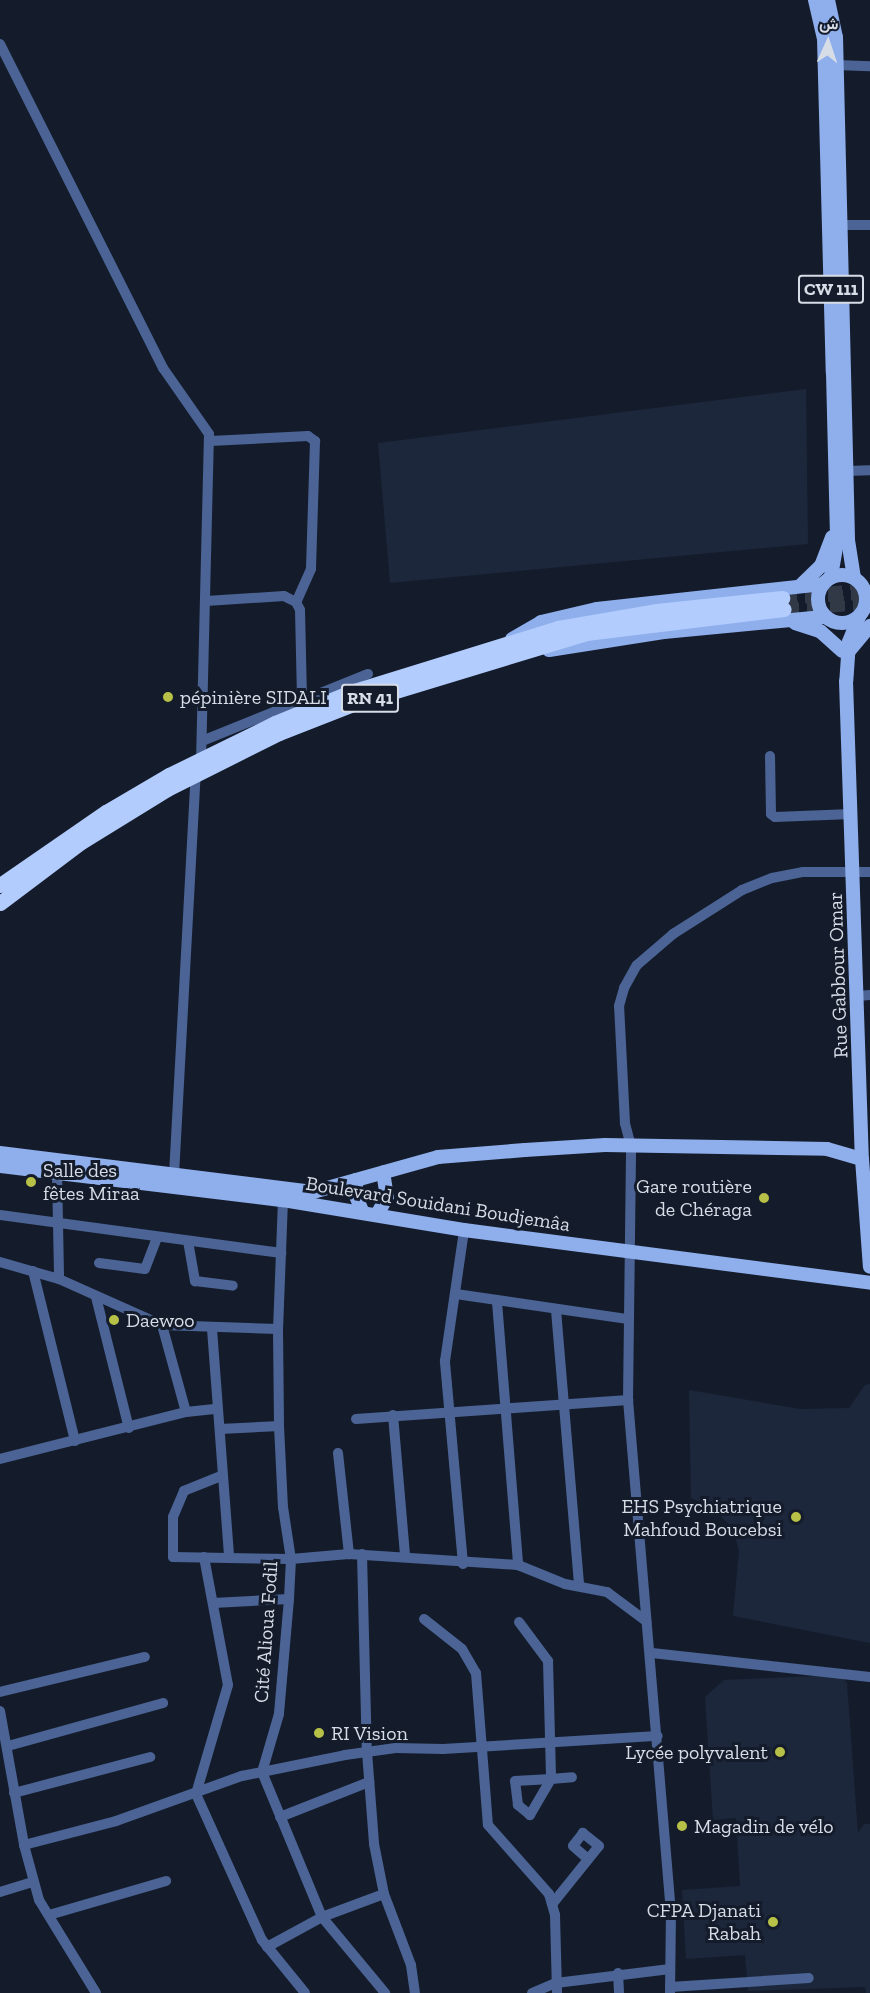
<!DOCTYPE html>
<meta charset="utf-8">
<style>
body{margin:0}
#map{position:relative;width:870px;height:1993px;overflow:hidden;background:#141c2b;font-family:"Zilla Slab",Vazirmatn,serif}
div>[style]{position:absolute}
.built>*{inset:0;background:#1c273b}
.highway-tunnel>*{height:15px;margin-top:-7.5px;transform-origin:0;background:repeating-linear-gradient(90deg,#313947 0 15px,transparent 0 23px)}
.minor>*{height:10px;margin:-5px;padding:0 5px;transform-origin:5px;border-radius:5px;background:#4b6495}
.major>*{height:14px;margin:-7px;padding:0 7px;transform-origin:7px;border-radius:7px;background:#8eaeec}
.major>.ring{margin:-7px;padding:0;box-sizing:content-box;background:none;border:14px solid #8eaeec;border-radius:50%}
.highway>*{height:15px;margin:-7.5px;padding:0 7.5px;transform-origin:7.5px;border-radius:7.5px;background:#b2ccfe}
.dots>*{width:16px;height:16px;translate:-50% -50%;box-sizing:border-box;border:3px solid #141c2b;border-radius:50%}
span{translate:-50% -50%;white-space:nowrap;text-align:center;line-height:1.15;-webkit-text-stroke:6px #141c2b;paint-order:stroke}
.shield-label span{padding:2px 4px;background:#141c2b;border:2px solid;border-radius:4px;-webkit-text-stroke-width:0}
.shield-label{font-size:18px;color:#d7dde7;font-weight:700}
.poi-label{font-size:20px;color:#d7dde7}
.left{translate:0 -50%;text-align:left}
.right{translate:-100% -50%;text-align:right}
.street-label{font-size:20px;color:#d7dde7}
.north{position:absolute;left:798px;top:12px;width:60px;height:60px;-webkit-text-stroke:4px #141c2b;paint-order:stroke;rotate:3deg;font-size:16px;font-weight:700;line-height:24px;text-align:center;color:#d7dde7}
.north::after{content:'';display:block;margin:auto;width:21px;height:27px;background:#d7dde7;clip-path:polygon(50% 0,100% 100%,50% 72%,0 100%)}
</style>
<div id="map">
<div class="built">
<i style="clip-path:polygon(806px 389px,808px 544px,390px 583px,378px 443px)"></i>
<i style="clip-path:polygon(870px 1384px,870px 1643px,733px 1616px,739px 1550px,732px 1527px,711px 1507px,691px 1498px,689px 1390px,800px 1409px,849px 1408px,865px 1385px)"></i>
<i style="clip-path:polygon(815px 1676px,843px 1678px,847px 1683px,858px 1833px,864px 1824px,870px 1824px,870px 1993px,866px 1993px,865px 1987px,748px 1991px,745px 1955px,686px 1959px,682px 1890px,740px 1886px,736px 1818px,713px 1820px,705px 1697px,724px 1680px)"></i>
</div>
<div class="highway-tunnel">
<i style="left:782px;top:598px;width:88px;rotate:-5.2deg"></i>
<i style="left:784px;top:609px;width:86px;rotate:-5.3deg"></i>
</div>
<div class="minor">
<i style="left:0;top:44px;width:363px;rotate:63.3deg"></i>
<i style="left:163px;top:368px;width:80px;rotate:55.1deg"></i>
<i style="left:209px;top:434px;width:325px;rotate:91.4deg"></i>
<i style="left:836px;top:65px;width:34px;rotate:2deg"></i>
<i style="left:840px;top:225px;width:30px"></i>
<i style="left:210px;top:441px;width:98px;rotate:-2.9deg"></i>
<i style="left:308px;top:436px;width:9px;rotate:36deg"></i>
<i style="left:315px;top:441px;width:128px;rotate:91.8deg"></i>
<i style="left:311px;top:569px;width:36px;rotate:114deg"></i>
<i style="left:846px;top:471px;width:24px;rotate:-2deg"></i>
<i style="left:206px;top:601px;width:78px;rotate:-3.7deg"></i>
<i style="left:284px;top:596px;width:13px;rotate:27deg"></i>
<i style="left:296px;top:602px;width:9px;rotate:63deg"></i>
<i style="left:300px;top:610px;width:91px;rotate:88.7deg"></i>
<i style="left:202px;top:741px;width:179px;rotate:-22deg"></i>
<i style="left:770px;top:756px;width:58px;rotate:89deg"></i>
<i style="left:771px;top:814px;width:5px;rotate:37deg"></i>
<i style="left:775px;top:817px;width:77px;rotate:-2.2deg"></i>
<i style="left:858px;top:996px;width:12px;rotate:-5deg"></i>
<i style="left:57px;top:1171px;width:108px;rotate:88.9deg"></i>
<i style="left:174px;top:1175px;width:403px;rotate:-86.9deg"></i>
<i style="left:283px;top:1200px;width:129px;rotate:92.2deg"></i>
<i style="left:278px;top:1329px;width:97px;rotate:89.4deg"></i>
<i style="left:279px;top:1426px;width:81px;rotate:87.2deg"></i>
<i style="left:283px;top:1507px;width:53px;rotate:81.3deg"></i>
<i style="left:291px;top:1559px;width:40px;rotate:92.9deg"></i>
<i style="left:289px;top:1599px;width:115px;rotate:95deg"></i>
<i style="left:279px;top:1714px;width:60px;rotate:106.3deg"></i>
<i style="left:262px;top:1772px;width:157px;rotate:67.5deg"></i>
<i style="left:322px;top:1917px;width:99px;rotate:50.3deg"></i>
<i style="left:0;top:1215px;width:284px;rotate:7.7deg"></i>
<i style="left:188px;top:1241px;width:41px;rotate:80.1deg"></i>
<i style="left:195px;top:1281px;width:38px;rotate:7deg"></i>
<i style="left:0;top:1262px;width:61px;rotate:16.1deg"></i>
<i style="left:59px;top:1279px;width:113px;rotate:24.1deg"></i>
<i style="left:162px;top:1325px;width:116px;rotate:2deg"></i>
<i style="left:99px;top:1263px;width:46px;rotate:7.4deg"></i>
<i style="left:145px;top:1269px;width:34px;rotate:-69deg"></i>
<i style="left:33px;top:1271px;width:175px;rotate:76.1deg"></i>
<i style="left:456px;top:1294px;width:174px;rotate:8.3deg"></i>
<i style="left:96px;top:1297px;width:135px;rotate:75.9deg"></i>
<i style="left:497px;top:1302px;width:264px;rotate:85.4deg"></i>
<i style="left:556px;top:1310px;width:277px;rotate:85.2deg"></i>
<i style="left:162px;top:1325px;width:90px;rotate:74.6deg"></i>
<i style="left:212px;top:1329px;width:228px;rotate:85.7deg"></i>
<i style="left:393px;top:1415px;width:141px;rotate:85.1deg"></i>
<i style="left:356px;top:1419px;width:273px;rotate:-4deg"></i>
<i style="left:220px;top:1429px;width:59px;rotate:-2.9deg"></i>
<i style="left:338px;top:1453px;width:102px;rotate:83.8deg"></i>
<i style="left:0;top:1459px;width:192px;rotate:-14.2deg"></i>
<i style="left:186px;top:1412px;width:31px;rotate:-6deg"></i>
<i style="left:221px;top:1476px;width:40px;rotate:158deg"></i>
<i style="left:184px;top:1491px;width:28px;rotate:113deg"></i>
<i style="left:173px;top:1517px;width:40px;rotate:90deg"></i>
<i style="left:173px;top:1557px;width:118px;rotate:1deg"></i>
<i style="left:291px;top:1559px;width:58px;rotate:-4.9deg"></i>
<i style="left:349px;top:1554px;width:169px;rotate:3.7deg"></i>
<i style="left:518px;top:1565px;width:51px;rotate:22deg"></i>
<i style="left:565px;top:1584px;width:43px;rotate:10.8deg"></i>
<i style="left:607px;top:1592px;width:49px;rotate:36.6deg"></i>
<i style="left:362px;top:1554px;width:198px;rotate:88.6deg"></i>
<i style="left:367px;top:1752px;width:92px;rotate:85.6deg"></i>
<i style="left:374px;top:1844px;width:51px;rotate:78.7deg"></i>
<i style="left:384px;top:1894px;width:76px;rotate:69.2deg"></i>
<i style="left:411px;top:1965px;width:28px;rotate:82deg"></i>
<i style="left:204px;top:1557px;width:130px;rotate:79.4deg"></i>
<i style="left:228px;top:1685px;width:114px;rotate:106.4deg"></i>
<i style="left:196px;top:1794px;width:160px;rotate:65.7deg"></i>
<i style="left:262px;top:1940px;width:68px;rotate:50.9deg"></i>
<i style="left:463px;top:1564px;width:204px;rotate:-95.1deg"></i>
<i style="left:445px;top:1361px;width:132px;rotate:-81.7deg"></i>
<i style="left:213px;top:1603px;width:76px;rotate:-3deg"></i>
<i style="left:424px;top:1619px;width:48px;rotate:38.3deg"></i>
<i style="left:462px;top:1649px;width:28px;rotate:60deg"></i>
<i style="left:476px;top:1673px;width:152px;rotate:85.5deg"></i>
<i style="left:488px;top:1825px;width:92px;rotate:48.5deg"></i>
<i style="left:549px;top:1894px;width:22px;rotate:74deg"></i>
<i style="left:555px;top:1915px;width:78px;rotate:88.5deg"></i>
<i style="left:519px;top:1622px;width:49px;rotate:53.4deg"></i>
<i style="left:548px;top:1661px;width:118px;rotate:88.5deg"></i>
<i style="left:551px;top:1779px;width:42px;rotate:120.3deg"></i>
<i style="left:530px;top:1815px;width:16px;rotate:-140deg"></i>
<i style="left:518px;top:1805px;width:24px;rotate:-97deg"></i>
<i style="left:515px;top:1781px;width:36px;rotate:-3deg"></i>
<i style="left:551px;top:1779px;width:21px;rotate:-5deg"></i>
<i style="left:652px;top:1653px;width:219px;rotate:6.3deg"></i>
<i style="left:0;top:1692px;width:149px;rotate:-13.6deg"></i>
<i style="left:0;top:1711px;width:136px;rotate:79.8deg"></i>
<i style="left:24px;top:1845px;width:57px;rotate:74.7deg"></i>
<i style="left:39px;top:1900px;width:109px;rotate:58.5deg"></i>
<i style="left:8px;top:1746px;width:161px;rotate:-15.5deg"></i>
<i style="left:14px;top:1793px;width:141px;rotate:-14.8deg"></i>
<i style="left:280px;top:1817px;width:96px;rotate:-21.5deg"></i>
<i style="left:24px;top:1845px;width:95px;rotate:-14.6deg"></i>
<i style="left:116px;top:1821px;width:134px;rotate:-19.7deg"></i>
<i style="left:242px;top:1776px;width:105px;rotate:-11.5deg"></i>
<i style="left:345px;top:1755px;width:51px;rotate:-7.8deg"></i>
<i style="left:396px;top:1748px;width:47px;rotate:1.2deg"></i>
<i style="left:443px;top:1749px;width:215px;rotate:-3.5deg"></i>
<i style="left:0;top:1892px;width:34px;rotate:-17deg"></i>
<i style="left:553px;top:1903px;width:73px;rotate:-51.1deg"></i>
<i style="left:599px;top:1846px;width:21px;rotate:-141deg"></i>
<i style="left:583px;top:1833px;width:16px;rotate:128deg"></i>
<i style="left:573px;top:1846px;width:20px;rotate:41deg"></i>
<i style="left:49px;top:1915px;width:122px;rotate:-16.2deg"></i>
<i style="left:267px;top:1947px;width:63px;rotate:-28.6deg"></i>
<i style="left:322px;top:1917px;width:66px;rotate:-20.4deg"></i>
<i style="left:618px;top:1973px;width:20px;rotate:87deg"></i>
<i style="left:670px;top:1987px;width:139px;rotate:-3.7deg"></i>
<i style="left:532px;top:1993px;width:26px;rotate:-23deg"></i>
<i style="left:556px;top:1983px;width:115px;rotate:-7deg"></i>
<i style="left:670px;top:1993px;width:80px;rotate:-89.3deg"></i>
<i style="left:671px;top:1913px;width:515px;rotate:-94.79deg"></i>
<i style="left:628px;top:1400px;width:254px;rotate:-89.3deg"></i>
<i style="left:631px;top:1146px;width:24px;rotate:-105deg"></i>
<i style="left:625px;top:1123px;width:117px;rotate:-92.9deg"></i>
<i style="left:619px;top:1006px;width:19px;rotate:-74deg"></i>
<i style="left:624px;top:988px;width:26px;rotate:-61deg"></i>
<i style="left:637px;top:965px;width:48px;rotate:-40.7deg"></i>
<i style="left:673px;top:934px;width:82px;rotate:-32.5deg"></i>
<i style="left:742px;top:890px;width:32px;rotate:-22deg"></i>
<i style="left:772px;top:878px;width:32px;rotate:-11deg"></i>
<i style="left:803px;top:872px;width:67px"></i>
</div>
<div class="major">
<i style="left:815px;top:0;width:39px;rotate:77deg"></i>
<i style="left:824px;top:38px;width:335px;rotate:88.5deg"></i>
<i style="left:833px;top:373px;width:169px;rotate:88.6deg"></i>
<i style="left:837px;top:542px;width:36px;rotate:100deg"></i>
<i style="left:828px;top:0;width:38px;rotate:78deg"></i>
<i style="left:836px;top:37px;width:503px;rotate:88.63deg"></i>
<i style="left:848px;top:540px;width:38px;rotate:81deg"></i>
<i class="ring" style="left:818px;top:575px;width:34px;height:34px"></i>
<i style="left:800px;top:586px;width:29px;rotate:-44deg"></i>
<i style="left:821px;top:566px;width:31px;rotate:-69deg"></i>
<i style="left:859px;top:617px;width:27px;rotate:112deg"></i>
<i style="left:849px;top:642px;width:39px;rotate:94deg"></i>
<i style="left:846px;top:681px;width:478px;rotate:88.1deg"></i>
<i style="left:862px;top:1159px;width:108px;rotate:85.8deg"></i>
<i style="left:795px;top:623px;width:26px;rotate:18deg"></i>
<i style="left:820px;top:631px;width:30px;rotate:42deg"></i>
<i style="left:512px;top:639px;width:34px;rotate:-30deg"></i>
<i style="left:541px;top:622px;width:57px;rotate:-13.1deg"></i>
<i style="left:597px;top:609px;width:227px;rotate:-6.3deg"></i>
<i style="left:549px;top:650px;width:116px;rotate:-8.9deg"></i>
<i style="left:664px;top:632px;width:160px;rotate:-5.4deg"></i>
<i style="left:849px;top:651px;width:33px;rotate:-50deg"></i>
<i style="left:0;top:1153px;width:315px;rotate:7.1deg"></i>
<i style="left:313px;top:1192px;width:130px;rotate:-15.6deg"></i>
<i style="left:438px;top:1157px;width:87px;rotate:-4.6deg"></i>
<i style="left:525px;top:1150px;width:80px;rotate:-3.6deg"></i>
<i style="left:605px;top:1145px;width:222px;rotate:1deg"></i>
<i style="left:827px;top:1149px;width:36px;rotate:16deg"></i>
<i style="left:0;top:1166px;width:285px;rotate:6.9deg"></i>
<i style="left:283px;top:1200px;width:183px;rotate:9.4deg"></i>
<i style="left:464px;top:1230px;width:409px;rotate:7.4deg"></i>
<i style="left:356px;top:1180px;width:16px;rotate:90deg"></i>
<i style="left:356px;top:1196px;width:16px;rotate:68deg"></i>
<i style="left:378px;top:1213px;width:18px;rotate:-61deg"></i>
<i style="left:387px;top:1197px;width:25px;rotate:-99deg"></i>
</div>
<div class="highway">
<i style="left:0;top:885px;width:129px;rotate:-34.6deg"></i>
<i style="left:106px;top:812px;width:73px;rotate:-30.4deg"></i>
<i style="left:169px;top:775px;width:118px;rotate:-26.1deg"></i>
<i style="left:275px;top:723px;width:82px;rotate:-22.2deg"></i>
<i style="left:351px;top:692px;width:217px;rotate:-17.2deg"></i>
<i style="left:558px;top:628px;width:99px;rotate:-9.8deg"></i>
<i style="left:656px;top:611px;width:127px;rotate:-5.9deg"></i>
<i style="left:0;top:903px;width:101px;rotate:-37deg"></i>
<i style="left:81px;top:842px;width:101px;rotate:-31.6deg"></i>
<i style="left:167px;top:789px;width:125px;rotate:-26.6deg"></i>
<i style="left:279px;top:733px;width:83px;rotate:-21.3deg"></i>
<i style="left:356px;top:703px;width:240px;rotate:-16.9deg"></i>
<i style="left:586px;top:633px;width:199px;rotate:-6.9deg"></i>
</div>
<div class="dots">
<i style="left:168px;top:697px;background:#b8c147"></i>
<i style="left:31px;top:1182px;background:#b8c147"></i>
<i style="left:764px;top:1198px;background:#b8c147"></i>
<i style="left:114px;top:1320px;background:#b8c147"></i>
<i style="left:796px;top:1517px;background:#b8c147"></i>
<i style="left:319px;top:1733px;background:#b8c147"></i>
<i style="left:780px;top:1752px;background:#b8c147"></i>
<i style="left:682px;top:1826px;background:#b8c147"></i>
<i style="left:773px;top:1922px;background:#b8c147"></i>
</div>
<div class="shield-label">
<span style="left:831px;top:289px">CW 111</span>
<span style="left:370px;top:698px">RN 41</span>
</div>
<div class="poi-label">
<span class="left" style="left:180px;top:697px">pépinière SIDALI</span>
<span class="left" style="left:43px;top:1182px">Salle des<br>fêtes Miraa</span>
<span class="right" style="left:752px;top:1198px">Gare routière<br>de Chéraga</span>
<span class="left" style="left:126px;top:1320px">Daewoo</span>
<span class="right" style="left:782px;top:1518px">EHS Psychiatrique<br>Mahfoud Boucebsi</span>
<span class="left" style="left:331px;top:1733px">RI Vision</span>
<span class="right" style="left:768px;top:1752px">Lycée polyvalent</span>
<span class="left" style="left:694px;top:1826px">Magadin de vélo</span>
<span class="right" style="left:761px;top:1922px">CFPA Djanati<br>Rabah</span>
</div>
<div class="street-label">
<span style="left:838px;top:975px;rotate:-92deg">Rue Gabbour Omar</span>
<span style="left:438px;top:1204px;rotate:9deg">Boulevard Souidani Boudjemâa</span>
<span style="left:266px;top:1632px;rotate:-86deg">Cité Alioua Fodil</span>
</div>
<div class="north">ش</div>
</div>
